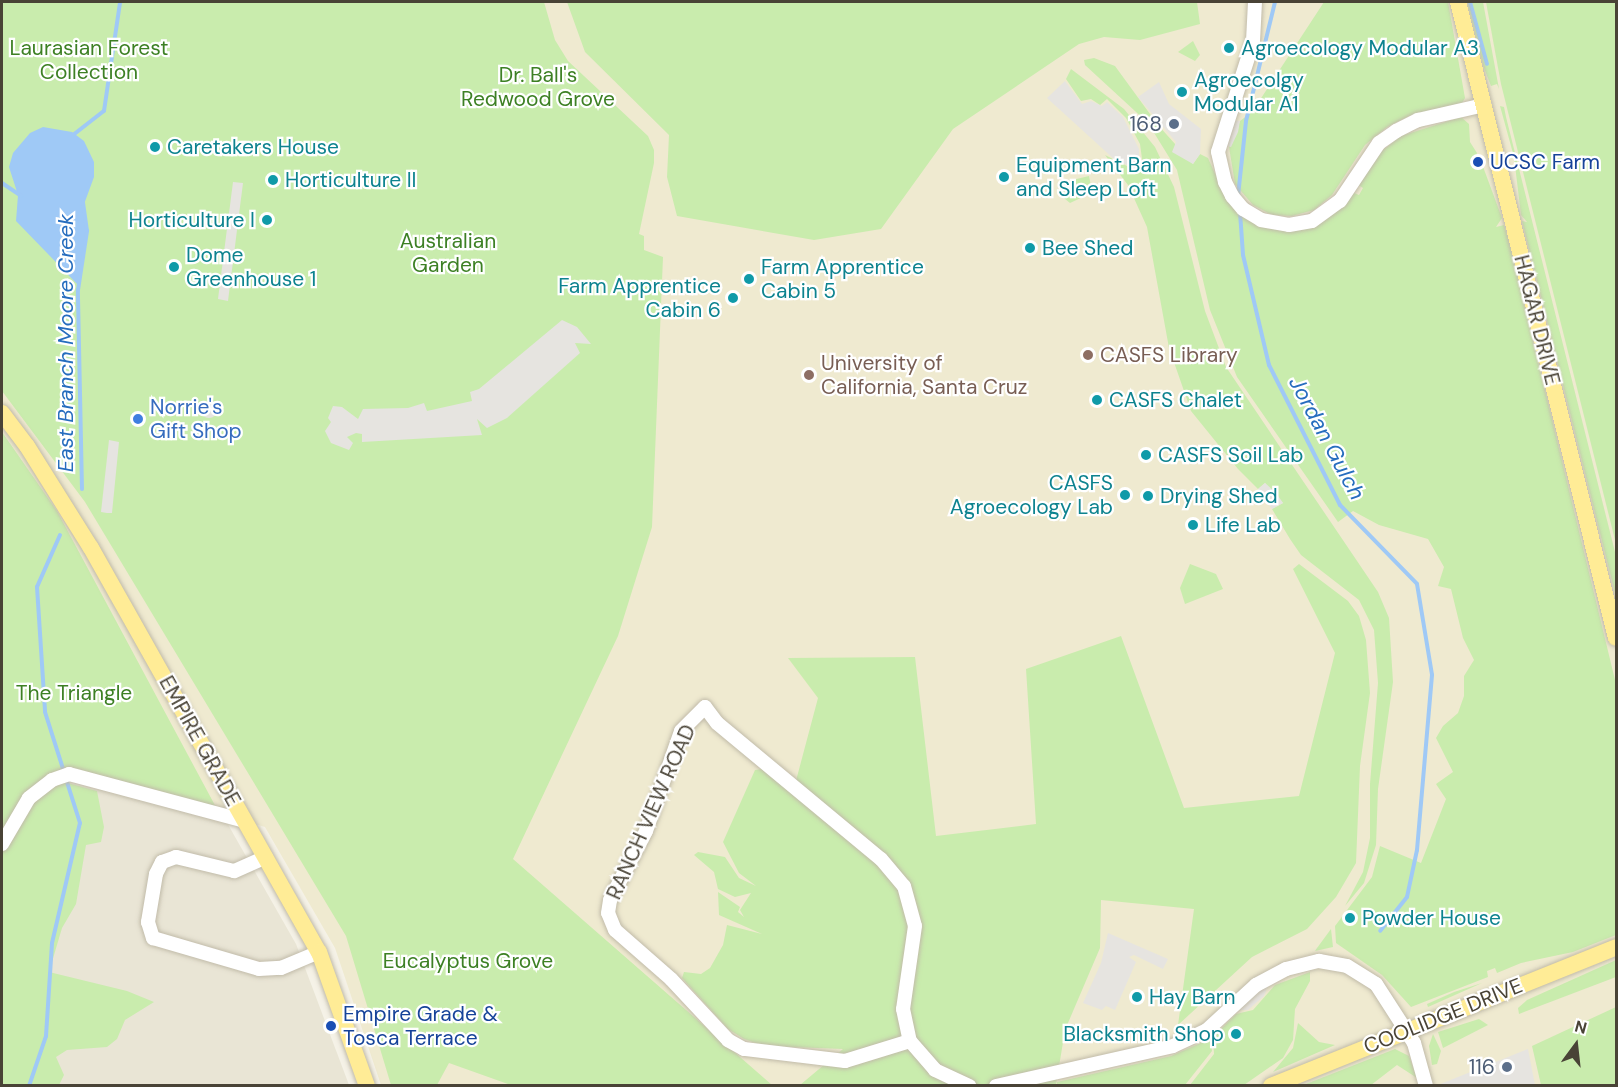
<!DOCTYPE html>
<style>
body{margin:0}
#map{position:relative;width:1618px;height:1087px;overflow:hidden;background:#f5f2e7;font-family:"DM Sans",sans-serif}
div>[style]{position:absolute}
.residential>*{inset:0;background:#e9e5d5}
.education>*{inset:0;background:#efead0}
.green>*{inset:0;background:#c9ecad}
.parking>*{inset:0;background:#e6e4e0}
.round{border-radius:50%}
.water>*{inset:0;background:#9fc9f6}
.stream>*{height:4px;margin:-2px;padding:0 2px;transform-origin:2px;border-radius:2px;background:#9fc9f6}
.roads{filter:drop-shadow(0 0 2px #c1bba9) drop-shadow(0 0 2px #c1bba9)}
.minor>*{height:14px;margin:-7px;padding:0 7px;transform-origin:7px;border-radius:7px;background:#fff}
.major>*{height:16px;margin:-8px;padding:0 8px;transform-origin:8px;border-radius:8px;background:#ffec96}
.dots>*{width:16px;height:16px;translate:-50% -50%;box-sizing:border-box;border:3px solid #fff;border-radius:50%}
span{translate:-50% -50%;white-space:nowrap;text-align:center;line-height:1.15;-webkit-text-stroke:4.5px #fff;paint-order:stroke}
.park-label{font-size:21px;color:#3d8024}
.culture-label{font-size:21px;color:#0d838f}
.left{translate:0 -50%;text-align:left}
.right{translate:-100% -50%;text-align:right}
.service-label{font-size:21px;color:#4e5e75}
.transit-label{font-size:21px;color:#164399}
.street-label{font-size:21px;color:#494336}
.education-label{font-size:21px;color:#785e54}
.shop-label{font-size:21px;color:#366cbe}
.water-label{font-size:22px;color:#266dbe;font-style:italic}
.frame{position:absolute;inset:0;border:3px solid #494336;pointer-events:none}
.north{position:absolute;left:1546px;top:1015px;width:60px;height:60px;-webkit-text-stroke:4px #fff;paint-order:stroke;rotate:15deg;font-size:16px;font-weight:700;line-height:24px;text-align:center;color:#494336}
.north::after{content:'';display:block;margin:auto;width:21px;height:27px;background:#494336;clip-path:polygon(50% 0,100% 100%,50% 72%,0 100%)}
</style>
<div id="map">
<div class="residential">
<i style="clip-path:polygon(2px 749px,222px 814px,296px 944px,349px 1085px,2px 1085px)"></i>
</div>
<div class="education">
<i style="clip-path:polygon(2px 2px,1616px 2px,1616px 1085px,381px 1085px,335px 948px,265px 827px,2px 749px)"></i>
</div>
<div class="green">
<i style="clip-path:polygon(2px 2px,544px 2px,555px 40px,568px 61px,648px 136px,654px 150px,654px 163px,639px 234px,644px 236px,644px 250px,663px 257px,652px 527px,618px 636px,513px 859px,772px 1085px,511px 1085px,449px 1063px,437px 1085px,391px 1085px,346px 936px,85px 502px,2px 391px)"></i>
<i style="clip-path:polygon(567px 2px,1197px 2px,1200px 24px,1140px 40px,1104px 37px,1079px 44px,953px 129px,881px 229px,814px 240px,677px 216px,667px 177px,669px 135px,585px 52px)"></i>
<i style="clip-path:polygon(1324px 2px,1448px 2px,1465px 98px,1462px 103px,1409px 116px,1387px 127px,1365px 145px,1332px 195px,1314px 210px,1292px 216px,1272px 215px,1253px 205px,1235px 184px,1229px 147px,1240px 121px,1252px 112px)"></i>
<i style="clip-path:polygon(1467px 2px,1483px 2px,1499px 89px,1497px 84px,1491px 86px,1484px 68px)"></i>
<i style="clip-path:polygon(1486px 2px,1616px 2px,1616px 544px,1501px 84px)"></i>
<i style="clip-path:polygon(1193px 41px,1200px 55px,1195px 61px,1178px 52px)"></i>
<i style="clip-path:polygon(1094px 58px,1115px 66px,1158px 125px,1193px 164px,1200px 154px,1208px 158px,1225px 196px,1256px 224px,1266px 228px,1293px 231px,1326px 220px,1352px 192px,1359px 195px,1363px 188px,1357px 184px,1377px 155px,1401px 136px,1461px 117px,1469px 124px,1470px 142px,1477px 153px,1473px 163px,1482px 164px,1502px 218px,1496px 227px,1504px 225px,1508px 238px,1616px 684px,1616px 935px,1573px 952px,1521px 963px,1497px 973px,1495px 968px,1487px 971px,1488px 977px,1411px 1007px,1382px 975px,1336px 943px,1335px 926px,1372px 877px,1380px 846px,1421px 863px,1446px 799px,1436px 784px,1453px 772px,1436px 738px,1443px 726px,1458px 713px,1464px 696px,1464px 676px,1474px 660px,1463px 638px,1451px 589px,1438px 586px,1444px 567px,1428px 539px,1379px 525px,1353px 511px,1338px 522px,1237px 377px,1210px 310px,1177px 170px,1148px 123px,1085px 65px,1084px 60px)"></i>
<i style="clip-path:polygon(1071px 69px,1124px 109px,1155px 147px,1174px 187px,1205px 311px,1226px 367px,1378px 592px,1389px 618px,1393px 682px,1378px 789px,1376px 845px,1364px 883px,1345px 906px,1363px 872px,1370px 838px,1370px 784px,1378px 683px,1374px 630px,1359px 600px,1301px 555px,1290px 539px,1272px 509px,1283px 503px,1265px 483px,1258px 489px,1238px 469px,1191px 411px,1169px 348px,1147px 227px,1128px 185px,1105px 155px,1139px 172px,1143px 166px,1140px 144px,1126px 118px,1107px 99px,1100px 105px,1091px 99px,1081px 101px,1066px 79px)"></i>
<i style="clip-path:polygon(1500px 106px,1504px 107px,1506px 117px,1616px 556px,1616px 597px,1522px 221px,1527px 222px,1521px 215px,1514px 157px)"></i>
<i style="clip-path:polygon(1089px 176px,1091px 186px,1085px 196px,1070px 203px,1059px 194px,1064px 182px)"></i>
<i style="clip-path:polygon(2px 432px,57px 511px,218px 811px,70px 768px,68px 783px,97px 791px,104px 827px,101px 842px,86px 845px,76px 904px,62px 928px,49px 972px,127px 991px,154px 1002px,125px 1020px,117px 1039px,107px 1047px,67px 1050px,56px 1057px,64px 1075px,59px 1085px,2px 1085px)"></i>
<i style="clip-path:polygon(1190px 564px,1216px 574px,1223px 589px,1185px 604px,1180px 588px)"></i>
<i style="clip-path:polygon(1299px 564px,1348px 601px,1359px 616px,1366px 640px,1370px 693px,1360px 766px,1356px 863px,1336px 897px,1307px 929px,1252px 957px,1178px 1025px,1194px 909px,1101px 900px,1100px 948px,1065px 1030px,1056px 1085px,800px 1085px,843px 1049px,765px 1046px,744px 1039px,728px 1029px,682px 978px,684px 972px,701px 974px,710px 968px,723px 945px,727px 925px,762px 934px,719px 915px,718px 892px,740px 907px,738px 912px,744px 917px,740px 910px,751px 893px,735px 897px,718px 889px,714px 872px,694px 855px,698px 852px,725px 857px,739px 878px,756px 886px,739px 873px,723px 842px,755px 770px,762px 769px,793px 792px,818px 698px,788px 658px,915px 657px,936px 836px,1036px 824px,1026px 669px,1121px 636px,1184px 808px,1299px 796px,1335px 653px,1293px 569px)"></i>
<i style="clip-path:polygon(1331px 929px,1333px 947px,1315px 951px,1317px 948px)"></i>
<i style="clip-path:polygon(1616px 960px,1616px 977px,1519px 1014px,1518px 1008px,1527px 1000px)"></i>
<i style="clip-path:polygon(1310px 972px,1310px 981px,1295px 1009px,1293px 1040px,1283px 1058px,1244px 1085px,1190px 1085px,1214px 1054px,1213px 1037px,1236px 1014px,1253px 1010px,1275px 985px)"></i>
<i style="clip-path:polygon(1482px 983px,1428px 1007px,1427px 1004px,1454px 992px)"></i>
<i style="clip-path:polygon(1616px 1007px,1616px 1085px,1541px 1085px,1532px 1046px)"></i>
<i style="clip-path:polygon(1479px 1019px,1488px 1025px,1443px 1048px,1438px 1032px)"></i>
<i style="clip-path:polygon(1298px 1023px,1319px 1042px,1335px 1045px,1273px 1072px,1293px 1048px)"></i>
<i style="clip-path:polygon(1433px 1034px,1441px 1051px,1437px 1064px,1432px 1065px,1429px 1046px)"></i>
<i style="clip-path:polygon(1210px 1039px,1212px 1051px,1185px 1085px,1057px 1085px,1057px 1082px,1171px 1056px)"></i>
<i style="clip-path:polygon(1395px 1049px,1409px 1056px,1417px 1078px,1397px 1065px,1371px 1085px,1301px 1086px)"></i>
</div>
<div class="parking">
<i style="clip-path:polygon(1065px 81px,1082px 104px,1091px 101px,1102px 106px,1107px 102px,1123px 117px,1139px 149px,1139px 170px,1115px 160px,1047px 98px)"></i>
<i style="clip-path:polygon(1159px 82px,1169px 104px,1201px 129px,1200px 154px,1193px 164px,1172px 152px,1176px 142px,1138px 97px)"></i>
<i style="clip-path:polygon(1232px 120px,1240px 121px,1238px 132px,1231px 147px,1225px 146px)"></i>
<i style="clip-path:polygon(233px 182px,243px 183px,228px 301px,218px 299px)"></i>
<i style="clip-path:polygon(562px 320px,577px 327px,591px 344px,575px 343px,580px 353px,507px 418px,487px 428px,477px 419px,482px 435px,362px 442px,362px 434px,356px 433px,347px 437px,353px 443px,349px 450px,331px 443px,325px 431px,331px 422px,328px 418px,333px 406px,342px 407px,358px 419px,363px 409px,408px 408px,424px 403px,427px 411px,472px 401px,470px 392px,479px 389px)"></i>
<i class="round" style="left:201px;top:402px;width:16px;height:16px"></i>
<i style="clip-path:polygon(109px 440px,119px 442px,112px 513px,107px 513px,101px 512px)"></i>
<i style="clip-path:polygon(1265px 483px,1276px 493px,1283px 503px,1272px 509px,1258px 489px)"></i>
<i style="clip-path:polygon(1108px 933px,1168px 959px,1163px 969px,1134px 955px,1129px 957px,1136px 962px,1115px 1010px,1106px 1006px,1102px 1010px,1083px 1003px,1101px 963px)"></i>
<i style="clip-path:polygon(1268px 986px,1264px 996px,1248px 1010px,1237px 1010px,1253px 994px)"></i>
<i style="clip-path:polygon(1528px 1049px,1535px 1085px,1438px 1085px)"></i>
</div>
<div class="water">
<i style="clip-path:polygon(43px 127px,72px 132px,84px 141px,94px 162px,94px 177px,83px 207px,87px 231px,79px 286px,16px 221px,18px 195px,9px 167px,13px 153px,30px 133px)"></i>
</div>
<div class="stream">
<i style="left:1470px;top:2px;width:64px;rotate:74.7deg"></i>
<i style="left:73px;top:135px;width:39px;rotate:-38deg"></i>
<i style="left:104px;top:111px;width:110px;rotate:-81.6deg"></i>
<i style="left:2px;top:183px;width:23px;rotate:34deg"></i>
<i style="left:1238px;top:196px;width:75px;rotate:-83.9deg"></i>
<i style="left:1246px;top:121px;width:122px;rotate:-76.3deg"></i>
<i style="left:1240px;top:212px;width:43px;rotate:86deg"></i>
<i style="left:1243px;top:255px;width:113px;rotate:76.7deg"></i>
<i style="left:1269px;top:365px;width:157px;rotate:63.1deg"></i>
<i style="left:1340px;top:505px;width:110px;rotate:45.7deg"></i>
<i style="left:1417px;top:584px;width:92px;rotate:80.6deg"></i>
<i style="left:1432px;top:675px;width:176px;rotate:94.9deg"></i>
<i style="left:1417px;top:850px;width:48px;rotate:102deg"></i>
<i style="left:1407px;top:897px;width:43px;rotate:128.5deg"></i>
<i style="left:82px;top:489px;width:199px;rotate:-91.2deg"></i>
<i style="left:78px;top:290px;width:60px;rotate:-81.3deg"></i>
<i style="left:87px;top:231px;width:29px;rotate:-98deg"></i>
<i style="left:60px;top:535px;width:57px;rotate:113.9deg"></i>
<i style="left:37px;top:587px;width:125px;rotate:86.3deg"></i>
<i style="left:45px;top:712px;width:63px;rotate:72.4deg"></i>
<i style="left:29px;top:1086px;width:53px;rotate:-71.2deg"></i>
<i style="left:46px;top:1036px;width:93px;rotate:-86.3deg"></i>
<i style="left:52px;top:943px;width:123px;rotate:-76.9deg"></i>
<i style="left:80px;top:823px;width:46px;rotate:-107.7deg"></i>
</div>
<div class="roads">
<div class="minor">
<i style="left:1255px;top:2px;width:40px;rotate:92.9deg"></i>
<i style="left:1253px;top:42px;width:115px;rotate:107.7deg"></i>
<i style="left:1218px;top:152px;width:31px;rotate:77deg"></i>
<i style="left:1225px;top:182px;width:16px;rotate:63deg"></i>
<i style="left:1232px;top:196px;width:17px;rotate:50deg"></i>
<i style="left:1243px;top:209px;width:21px;rotate:31deg"></i>
<i style="left:1261px;top:220px;width:28px;rotate:10deg"></i>
<i style="left:1289px;top:225px;width:23px;rotate:-10deg"></i>
<i style="left:1312px;top:221px;width:34px;rotate:-36deg"></i>
<i style="left:1340px;top:201px;width:70px;rotate:-56.1deg"></i>
<i style="left:1379px;top:143px;width:21px;rotate:-35deg"></i>
<i style="left:1396px;top:131px;width:25px;rotate:-27deg"></i>
<i style="left:1418px;top:120px;width:68px;rotate:-12.8deg"></i>
<i style="left:2px;top:844px;width:53px;rotate:-59.6deg"></i>
<i style="left:29px;top:798px;width:29px;rotate:-38deg"></i>
<i style="left:52px;top:780px;width:18px;rotate:-19deg"></i>
<i style="left:69px;top:774px;width:182px;rotate:15deg"></i>
<i style="left:266px;top:857px;width:35px;rotate:156deg"></i>
<i style="left:234px;top:871px;width:60px;rotate:-166.4deg"></i>
<i style="left:176px;top:857px;width:15px;rotate:160deg"></i>
<i style="left:162px;top:862px;width:13px;rotate:117deg"></i>
<i style="left:156px;top:874px;width:49px;rotate:99.5deg"></i>
<i style="left:148px;top:922px;width:17px;rotate:73deg"></i>
<i style="left:153px;top:938px;width:110px;rotate:16.3deg"></i>
<i style="left:259px;top:969px;width:22px;rotate:-3deg"></i>
<i style="left:281px;top:968px;width:41px;rotate:-22.8deg"></i>
<i style="left:910px;top:1041px;width:68px;rotate:162.9deg"></i>
<i style="left:845px;top:1061px;width:102px;rotate:-173.2deg"></i>
<i style="left:744px;top:1049px;width:18px;rotate:-151deg"></i>
<i style="left:728px;top:1040px;width:83px;rotate:-133.1deg"></i>
<i style="left:671px;top:979px;width:74px;rotate:-138.8deg"></i>
<i style="left:615px;top:930px;width:18px;rotate:-112deg"></i>
<i style="left:608px;top:913px;width:13px;rotate:-81deg"></i>
<i style="left:610px;top:900px;width:78px;rotate:-62.4deg"></i>
<i style="left:646px;top:831px;width:106px;rotate:-70.7deg"></i>
<i style="left:681px;top:731px;width:34px;rotate:-45deg"></i>
<i style="left:705px;top:707px;width:20px;rotate:53deg"></i>
<i style="left:717px;top:723px;width:213px;rotate:39.7deg"></i>
<i style="left:881px;top:859px;width:35px;rotate:50deg"></i>
<i style="left:904px;top:886px;width:41px;rotate:74.6deg"></i>
<i style="left:915px;top:926px;width:84px;rotate:98.2deg"></i>
<i style="left:903px;top:1009px;width:33px;rotate:78deg"></i>
<i style="left:910px;top:1041px;width:38px;rotate:49deg"></i>
<i style="left:935px;top:1070px;width:38px;rotate:25deg"></i>
<i style="left:996px;top:1086px;width:181px;rotate:-12.7deg"></i>
<i style="left:1173px;top:1046px;width:38px;rotate:-25deg"></i>
<i style="left:1207px;top:1030px;width:67px;rotate:-42.6deg"></i>
<i style="left:1256px;top:985px;width:34px;rotate:-28deg"></i>
<i style="left:1286px;top:969px;width:34px;rotate:-14deg"></i>
<i style="left:1319px;top:961px;width:28px;rotate:10deg"></i>
<i style="left:1347px;top:966px;width:34px;rotate:32deg"></i>
<i style="left:1376px;top:984px;width:70px;rotate:57.2deg"></i>
<i style="left:1414px;top:1043px;width:45px;rotate:74.4deg"></i>
</div>
<div class="major">
<i style="left:1458px;top:2px;width:655px;rotate:76.05deg"></i>
<i style="left:2px;top:413px;width:41px;rotate:52.9deg"></i>
<i style="left:27px;top:446px;width:120px;rotate:57.9deg"></i>
<i style="left:91px;top:548px;width:464px;rotate:60.6deg"></i>
<i style="left:319px;top:952px;width:142px;rotate:70.3deg"></i>
<i style="left:1271px;top:1086px;width:372px;rotate:-21.9deg"></i>
</div>
</div>
<div class="dots">
<i style="left:1229px;top:48px;background:#0f9aa8"></i>
<i style="left:1182px;top:92px;background:#0f9aa8"></i>
<i style="left:1174px;top:124px;background:#5c6f8a"></i>
<i style="left:155px;top:147px;background:#0f9aa8"></i>
<i style="left:1478px;top:162px;background:#1a4fb4"></i>
<i style="left:1004px;top:177px;background:#0f9aa8"></i>
<i style="left:273px;top:180px;background:#0f9aa8"></i>
<i style="left:267px;top:220px;background:#0f9aa8"></i>
<i style="left:1030px;top:248px;background:#0f9aa8"></i>
<i style="left:174px;top:267px;background:#0f9aa8"></i>
<i style="left:749px;top:279px;background:#0f9aa8"></i>
<i style="left:733px;top:298px;background:#0f9aa8"></i>
<i style="left:1088px;top:355px;background:#8d6e63"></i>
<i style="left:809px;top:375px;background:#8d6e63"></i>
<i style="left:1097px;top:400px;background:#0f9aa8"></i>
<i style="left:138px;top:419px;background:#3f7fe0"></i>
<i style="left:1146px;top:455px;background:#0f9aa8"></i>
<i style="left:1125px;top:495px;background:#0f9aa8"></i>
<i style="left:1148px;top:496px;background:#0f9aa8"></i>
<i style="left:1193px;top:525px;background:#0f9aa8"></i>
<i style="left:1350px;top:918px;background:#0f9aa8"></i>
<i style="left:1137px;top:997px;background:#0f9aa8"></i>
<i style="left:331px;top:1026px;background:#1a4fb4"></i>
<i style="left:1236px;top:1034px;background:#0f9aa8"></i>
<i style="left:1507px;top:1067px;background:#5c6f8a"></i>
</div>
<div class="park-label">
<span style="left:89px;top:60px">Laurasian Forest<br>Collection</span>
<span style="left:538px;top:87px">Dr. Ball's<br>Redwood Grove</span>
<span style="left:448px;top:253px">Australian<br>Garden</span>
<span style="left:74px;top:693px">The Triangle</span>
<span style="left:468px;top:961px">Eucalyptus Grove</span>
</div>
<div class="culture-label">
<span class="left" style="left:1241px;top:48px">Agroecology Modular A3</span>
<span class="left" style="left:1194px;top:92px">Agroecolgy<br>Modular A1</span>
<span class="left" style="left:167px;top:147px">Caretakers House</span>
<span class="left" style="left:1016px;top:177px">Equipment Barn<br>and Sleep Loft</span>
<span class="left" style="left:285px;top:180px">Horticulture II</span>
<span class="right" style="left:255px;top:220px">Horticulture I</span>
<span class="left" style="left:1042px;top:248px">Bee Shed</span>
<span class="left" style="left:186px;top:267px">Dome<br>Greenhouse 1</span>
<span class="left" style="left:761px;top:279px">Farm Apprentice<br>Cabin 5</span>
<span class="right" style="left:721px;top:298px">Farm Apprentice<br>Cabin 6</span>
<span class="left" style="left:1109px;top:400px">CASFS Chalet</span>
<span class="left" style="left:1158px;top:455px">CASFS Soil Lab</span>
<span class="right" style="left:1113px;top:495px">CASFS<br>Agroecology Lab</span>
<span class="left" style="left:1160px;top:496px">Drying Shed</span>
<span class="left" style="left:1205px;top:525px">Life Lab</span>
<span class="left" style="left:1362px;top:918px">Powder House</span>
<span class="left" style="left:1149px;top:997px">Hay Barn</span>
<span class="right" style="left:1224px;top:1034px">Blacksmith Shop</span>
</div>
<div class="service-label">
<span class="right" style="left:1162px;top:124px">168</span>
<span class="right" style="left:1495px;top:1067px">116</span>
</div>
<div class="transit-label">
<span class="left" style="left:1490px;top:162px">UCSC Farm</span>
<span class="left" style="left:343px;top:1026px">Empire Grade &amp;<br>Tosca Terrace</span>
</div>
<div class="street-label">
<span style="left:1537px;top:320px;rotate:76deg">HAGAR DRIVE</span>
<span style="left:200px;top:741px;rotate:61deg">EMPIRE GRADE</span>
<span style="left:651px;top:812px;rotate:-66deg">RANCH VIEW ROAD</span>
<span style="left:1443px;top:1016px;rotate:-22deg">COOLIDGE DRIVE</span>
</div>
<div class="education-label">
<span class="left" style="left:1100px;top:355px">CASFS Library</span>
<span class="left" style="left:821px;top:375px">University of<br>California, Santa Cruz</span>
</div>
<div class="shop-label">
<span class="left" style="left:150px;top:419px">Norrie's<br>Gift Shop</span>
</div>
<div class="water-label">
<span style="left:66px;top:343px;rotate:-90deg">East Branch Moore Creek</span>
<span style="left:1327px;top:438px;rotate:62deg">Jordan Gulch</span>
</div>
<div class="frame"></div>
<div class="north">N</div>
</div>
